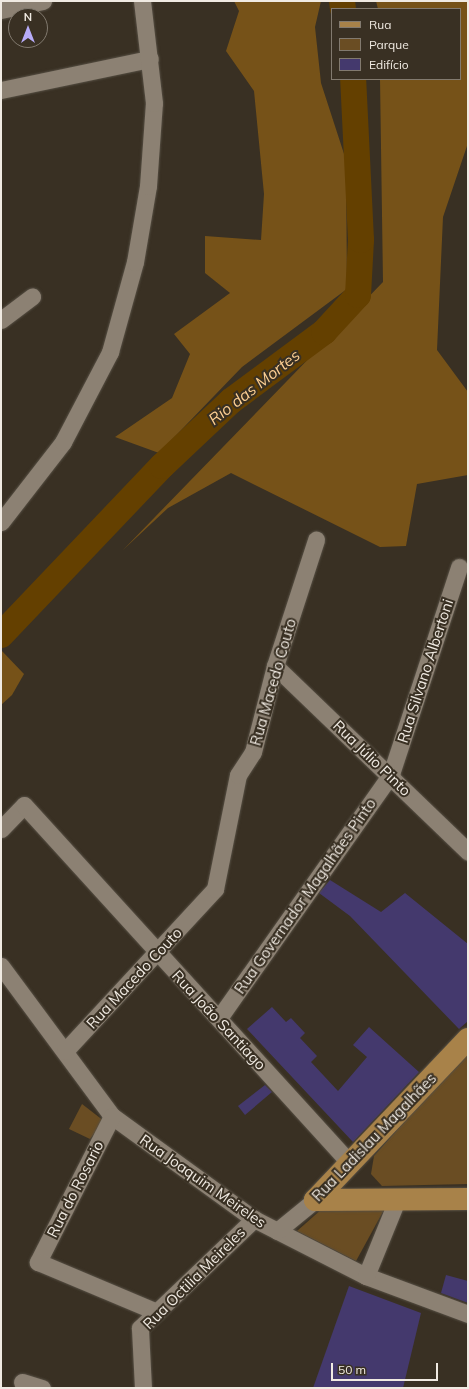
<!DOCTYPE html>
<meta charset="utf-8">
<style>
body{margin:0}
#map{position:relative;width:469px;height:1389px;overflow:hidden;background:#393023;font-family:Mulish,sans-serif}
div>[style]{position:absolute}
.green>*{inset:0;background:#6a4d23}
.forest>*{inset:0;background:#765218}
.river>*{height:26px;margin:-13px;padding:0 13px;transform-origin:13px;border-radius:13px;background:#644000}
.building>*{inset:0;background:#44396d}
.roads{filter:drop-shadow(0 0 1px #564f44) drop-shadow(0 0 1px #564f44)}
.minor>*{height:17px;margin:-8.5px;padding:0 8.5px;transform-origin:8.5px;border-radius:8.5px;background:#8c8173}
.major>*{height:22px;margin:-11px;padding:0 11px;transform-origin:11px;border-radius:11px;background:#a88249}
span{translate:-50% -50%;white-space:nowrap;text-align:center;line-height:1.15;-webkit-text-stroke:4px #393023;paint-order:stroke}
.street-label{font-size:15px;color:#f0eae2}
.water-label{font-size:16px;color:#fed093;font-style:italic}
.frame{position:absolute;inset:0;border:2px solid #f0eae2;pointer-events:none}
.legend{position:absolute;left:331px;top:8px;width:130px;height:72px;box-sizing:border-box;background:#393023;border:1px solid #827a6f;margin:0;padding:5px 7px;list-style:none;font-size:12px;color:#f0eae2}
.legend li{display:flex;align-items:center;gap:8px;height:20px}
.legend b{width:20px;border:1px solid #827a6f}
.north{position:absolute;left:8px;top:8px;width:40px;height:40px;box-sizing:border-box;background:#393023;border:1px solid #827a6f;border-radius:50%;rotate:0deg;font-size:11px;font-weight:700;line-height:16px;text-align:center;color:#f0eae2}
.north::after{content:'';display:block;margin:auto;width:14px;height:18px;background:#b7abf8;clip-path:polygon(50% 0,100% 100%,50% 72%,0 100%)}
.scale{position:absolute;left:331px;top:1363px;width:107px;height:18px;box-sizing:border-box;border:2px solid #f0eae2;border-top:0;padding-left:5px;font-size:12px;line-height:14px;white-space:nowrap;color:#f0eae2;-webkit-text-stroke:3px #393023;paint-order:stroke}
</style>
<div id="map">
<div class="green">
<i style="clip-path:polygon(468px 1050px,468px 1184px,382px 1186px,371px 1174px,374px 1156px)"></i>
<i style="clip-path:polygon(82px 1104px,104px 1121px,90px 1139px,69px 1129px)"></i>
<i style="clip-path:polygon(323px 1208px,385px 1208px,356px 1261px,297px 1231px)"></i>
</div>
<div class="forest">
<i style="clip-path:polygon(234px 1px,321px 1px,315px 27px,321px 83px,346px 160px,347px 289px,242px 367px,159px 453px,115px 437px,172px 398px,190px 354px,174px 334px,230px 293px,205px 273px,205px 236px,261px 240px,264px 194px,254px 91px,226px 51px,239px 11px)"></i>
<i style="clip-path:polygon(376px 1px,468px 1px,468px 143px,443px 217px,437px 350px,468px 392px,468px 475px,417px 484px,406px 546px,380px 547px,231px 473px,168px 508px,123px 550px,383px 282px,380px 79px,460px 79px,460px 9px,378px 9px)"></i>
<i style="clip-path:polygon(1px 650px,24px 674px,12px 695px,1px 705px)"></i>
</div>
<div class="river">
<i style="left:342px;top:1px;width:8px;rotate:83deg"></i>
<i style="left:1px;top:635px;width:233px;rotate:-46.4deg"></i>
<i style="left:162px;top:466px;width:95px;rotate:-43.3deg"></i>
<i style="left:231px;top:401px;width:116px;rotate:-36.6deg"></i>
<i style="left:324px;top:332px;width:50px;rotate:-47.4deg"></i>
<i style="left:358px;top:295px;width:55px;rotate:-86.9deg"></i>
<i style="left:361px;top:240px;width:161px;rotate:-92.8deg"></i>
</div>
<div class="building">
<i style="clip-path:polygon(330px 880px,381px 912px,405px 893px,468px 944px,468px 1021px,459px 1029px,350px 916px,319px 893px)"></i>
<i style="clip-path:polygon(272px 1007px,286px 1022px,291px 1018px,305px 1033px,300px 1038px,317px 1056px,311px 1062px,338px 1091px,367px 1057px,353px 1045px,369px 1027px,419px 1072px,353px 1142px,247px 1029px)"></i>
<i style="clip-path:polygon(265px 1085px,272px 1092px,245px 1115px,238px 1106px)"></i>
<i style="clip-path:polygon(446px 1275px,468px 1281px,468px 1303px,441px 1293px)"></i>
<i style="clip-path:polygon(349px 1286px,421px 1313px,403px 1388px,313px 1388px)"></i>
</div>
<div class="roads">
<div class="minor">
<i style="left:1px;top:10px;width:43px;rotate:-12.1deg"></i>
<i style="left:1px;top:90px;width:152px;rotate:-11.8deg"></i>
<i style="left:1px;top:320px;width:39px;rotate:-37deg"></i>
<i style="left:1px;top:522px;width:101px;rotate:-52.2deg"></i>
<i style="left:63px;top:442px;width:102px;rotate:-62.4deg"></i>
<i style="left:110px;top:352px;width:93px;rotate:-74.5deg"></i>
<i style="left:135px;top:262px;width:77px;rotate:-80.3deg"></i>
<i style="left:148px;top:186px;width:83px;rotate:-85.9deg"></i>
<i style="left:154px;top:103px;width:103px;rotate:-96.7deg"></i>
<i style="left:275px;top:666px;width:268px;rotate:43.9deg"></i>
<i style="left:1px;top:829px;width:33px;rotate:-46deg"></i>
<i style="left:24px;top:805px;width:484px;rotate:47.7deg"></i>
<i style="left:1px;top:966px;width:187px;rotate:53.5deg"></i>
<i style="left:112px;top:1116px;width:175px;rotate:36deg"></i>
<i style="left:254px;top:1219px;width:126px;rotate:27deg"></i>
<i style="left:366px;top:1276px;width:109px;rotate:20.4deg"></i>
<i style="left:219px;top:1018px;width:299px;rotate:-54.8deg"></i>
<i style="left:391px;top:774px;width:218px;rotate:-71.8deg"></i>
<i style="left:65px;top:1051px;width:221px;rotate:-47.2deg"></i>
<i style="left:215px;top:889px;width:116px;rotate:-78.6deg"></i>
<i style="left:238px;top:775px;width:27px;rotate:-57deg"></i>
<i style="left:253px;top:752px;width:89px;rotate:-75.7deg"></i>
<i style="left:275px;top:666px;width:133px;rotate:-72deg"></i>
<i style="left:112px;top:1116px;width:164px;rotate:116.9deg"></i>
<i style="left:38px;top:1262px;width:129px;rotate:22.8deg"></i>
<i style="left:277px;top:1231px;width:49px;rotate:-39.2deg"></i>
<i style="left:366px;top:1276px;width:82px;rotate:-67.8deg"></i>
<i style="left:22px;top:1382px;width:21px;rotate:17deg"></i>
<i style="left:143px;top:1388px;width:60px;rotate:-92.9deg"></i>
<i style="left:140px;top:1328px;width:158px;rotate:-43.7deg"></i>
</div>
<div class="major">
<i style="left:315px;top:1200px;width:222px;rotate:-46.5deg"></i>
<i style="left:315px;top:1200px;width:153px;rotate:-0.4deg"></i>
</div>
</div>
<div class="street-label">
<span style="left:425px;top:671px;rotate:-72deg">Rua Silvano Albertoni</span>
<span style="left:273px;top:682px;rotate:-74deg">Rua Macedo Couto</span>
<span style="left:372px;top:758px;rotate:44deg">Rua Júlio Pinto</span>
<span style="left:305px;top:896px;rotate:-55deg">Rua Governador Magalhães Pinto</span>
<span style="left:134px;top:978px;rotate:-47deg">Rua Macedo Couto</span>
<span style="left:219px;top:1020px;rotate:47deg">Rua João Santiago</span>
<span style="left:374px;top:1137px;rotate:-46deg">Rua Ladislau Magalhães</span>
<span style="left:203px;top:1181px;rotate:35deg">Rua Joaquim Meireles</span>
<span style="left:75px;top:1189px;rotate:-63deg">Rua do Rosario</span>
<span style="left:194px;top:1278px;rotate:-45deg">Rua Octilia Meireles</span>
</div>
<div class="water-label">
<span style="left:254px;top:387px;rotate:-38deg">Rio das Mortes</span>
</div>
<div class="frame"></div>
<ul class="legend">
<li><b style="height:5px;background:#a88249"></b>Rua</li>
<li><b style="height:11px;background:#6a4d23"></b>Parque</li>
<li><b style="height:11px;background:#44396d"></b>Edifício</li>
</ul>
<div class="north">N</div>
<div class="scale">50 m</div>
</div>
